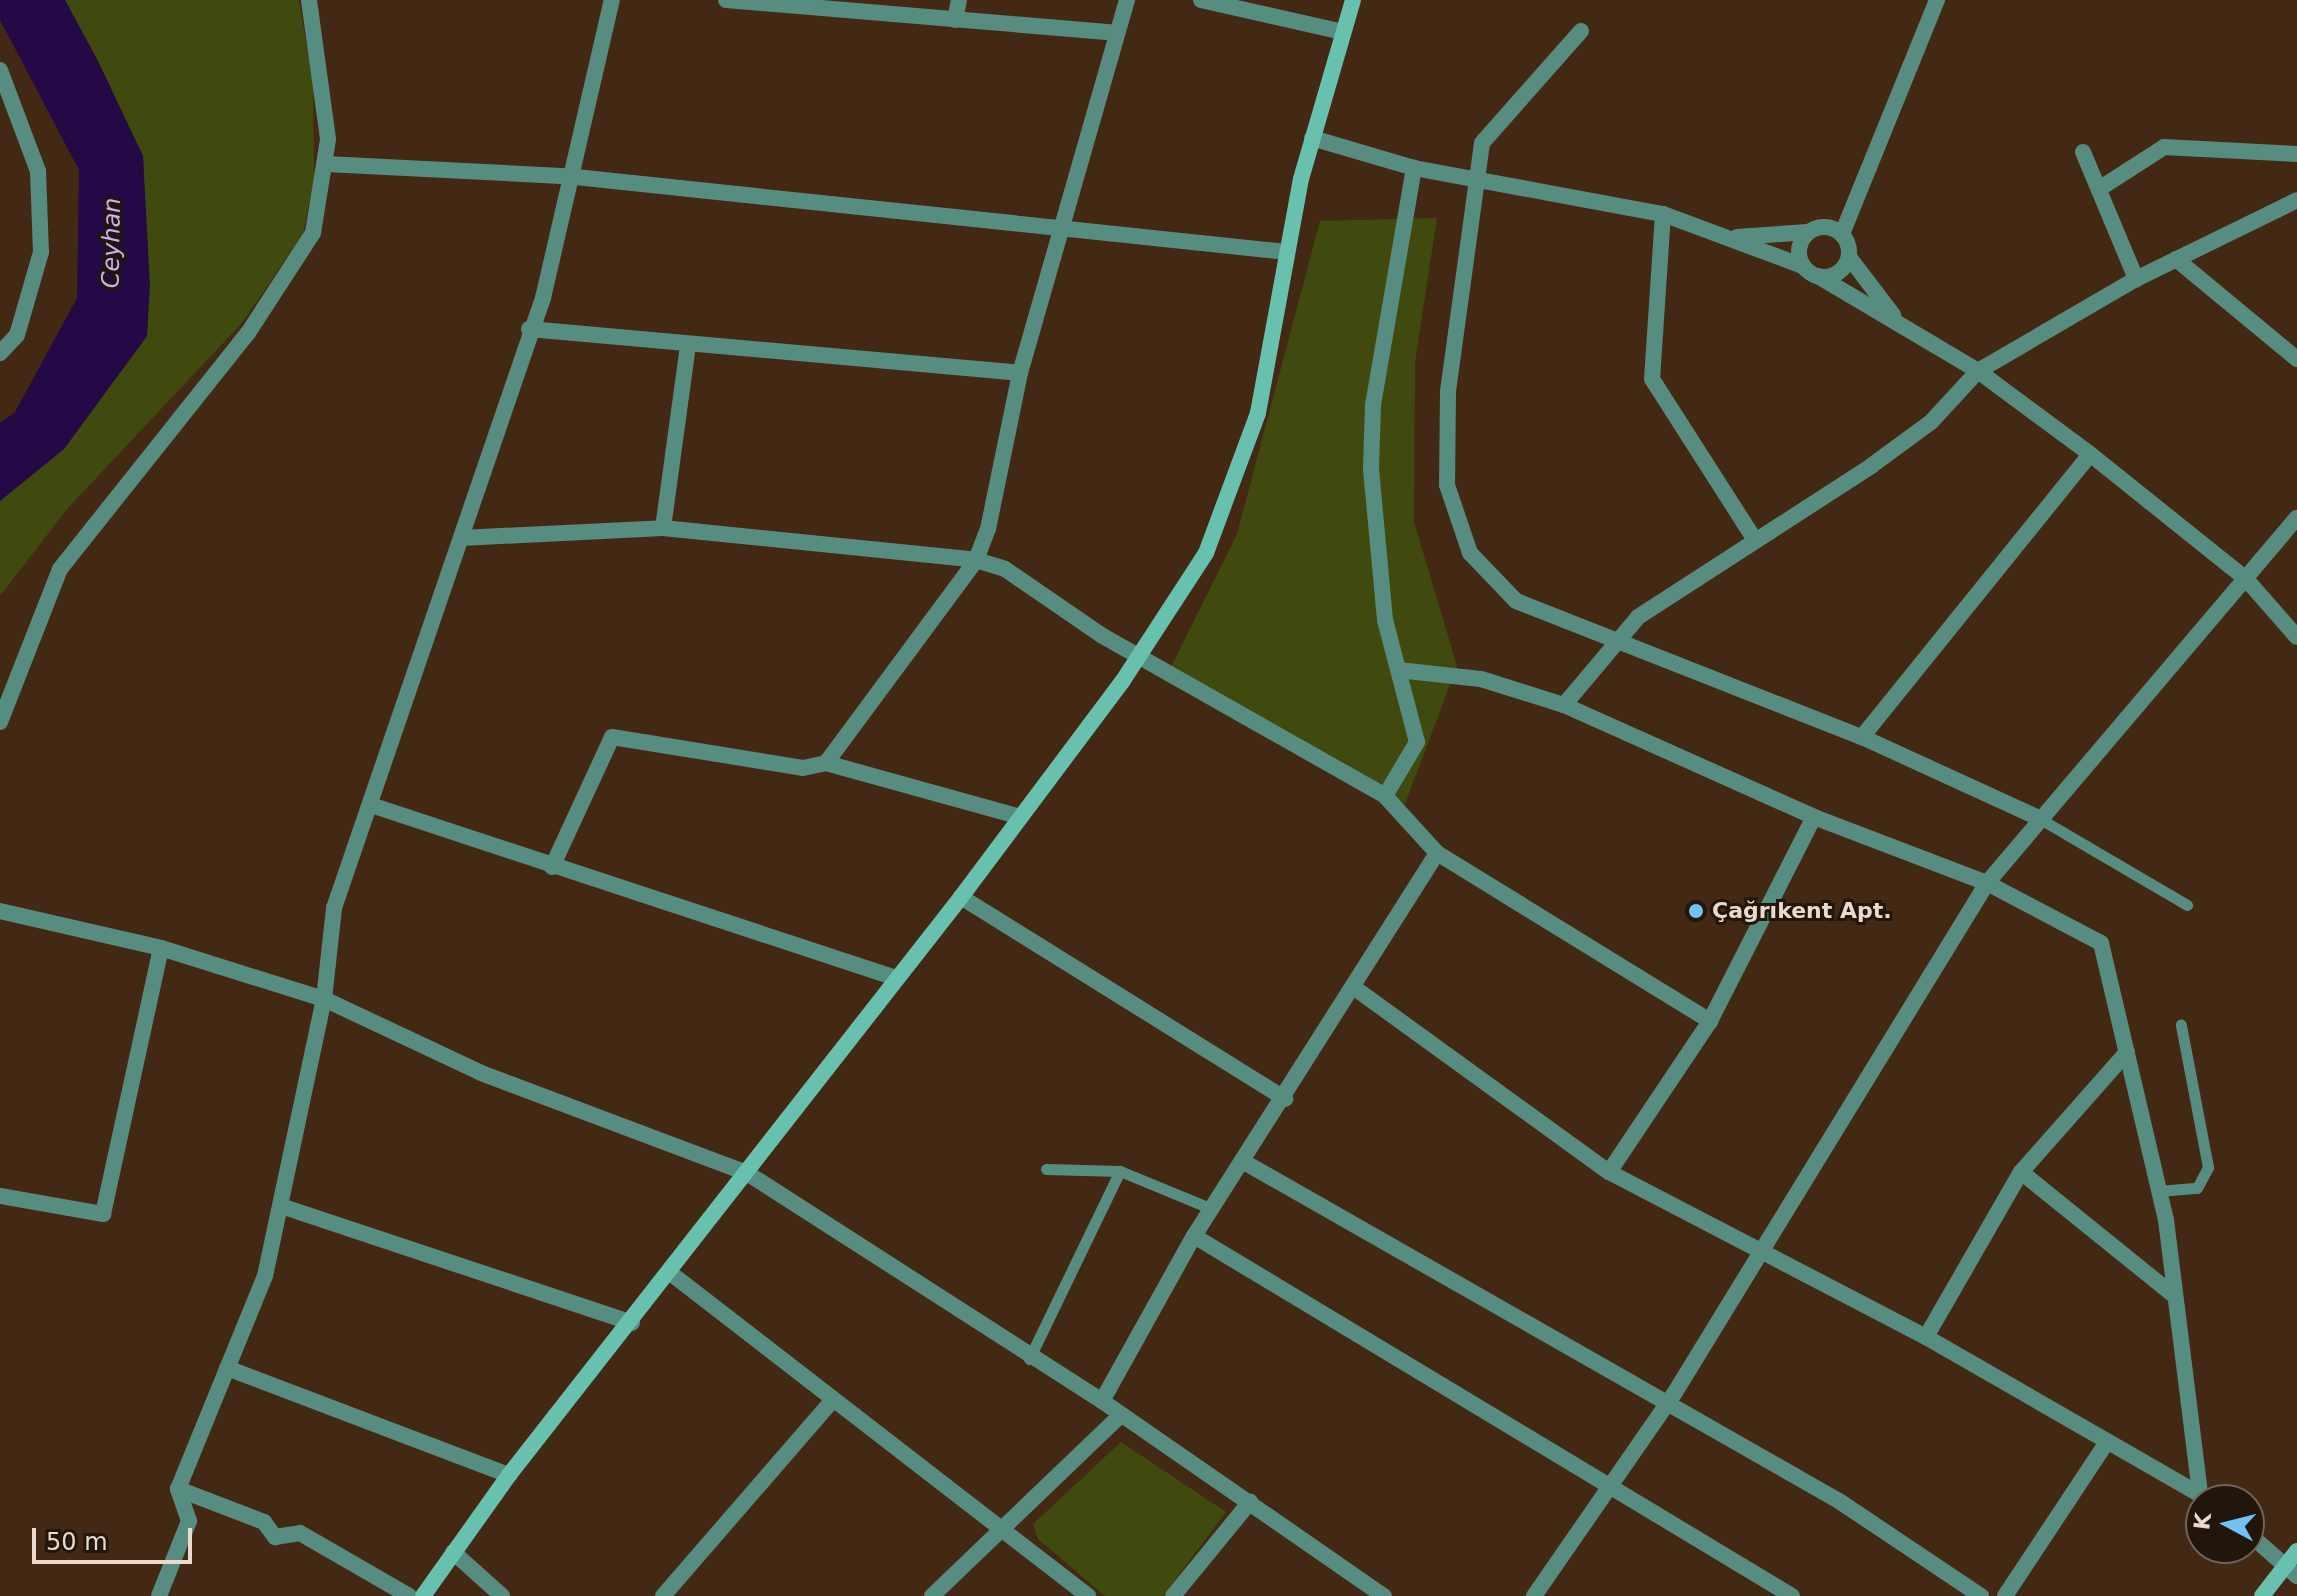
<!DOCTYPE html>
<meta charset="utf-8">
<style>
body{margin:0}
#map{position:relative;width:2297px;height:1596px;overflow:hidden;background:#432914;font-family:"DejaVu Sans",sans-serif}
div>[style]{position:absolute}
.green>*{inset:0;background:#404a0e}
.water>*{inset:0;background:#250846}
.service>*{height:11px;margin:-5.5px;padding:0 5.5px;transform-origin:5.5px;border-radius:5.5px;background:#578c81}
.pedestrian>*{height:16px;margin:-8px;padding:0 8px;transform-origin:8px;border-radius:8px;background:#578c81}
.minor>*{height:16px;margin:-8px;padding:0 8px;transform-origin:8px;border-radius:8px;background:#578c81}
.tertiary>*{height:16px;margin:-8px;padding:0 8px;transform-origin:8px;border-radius:8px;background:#578c81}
.tertiary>.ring{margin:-8px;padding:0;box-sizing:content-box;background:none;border:16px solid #578c81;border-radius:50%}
.secondary>*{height:16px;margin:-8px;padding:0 8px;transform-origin:8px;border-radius:8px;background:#68c0af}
.dots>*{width:22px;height:22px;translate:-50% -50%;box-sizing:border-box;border:4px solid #21150c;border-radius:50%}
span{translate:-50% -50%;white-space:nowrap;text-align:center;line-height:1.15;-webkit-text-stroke:6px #21150c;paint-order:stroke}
.poi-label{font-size:22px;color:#ead9cc;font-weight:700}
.left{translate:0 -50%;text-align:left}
.water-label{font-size:24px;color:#c8b1f5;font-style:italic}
.north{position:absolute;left:2185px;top:1484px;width:80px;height:80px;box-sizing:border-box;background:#21150c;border:2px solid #716359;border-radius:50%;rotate:277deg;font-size:22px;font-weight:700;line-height:32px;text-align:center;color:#ead9cc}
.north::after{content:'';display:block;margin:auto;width:28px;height:36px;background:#72c1f5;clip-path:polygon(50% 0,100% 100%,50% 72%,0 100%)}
.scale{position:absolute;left:32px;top:1528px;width:160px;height:36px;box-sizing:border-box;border:4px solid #ead9cc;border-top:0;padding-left:10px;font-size:24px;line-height:28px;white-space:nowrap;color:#ead9cc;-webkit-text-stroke:6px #21150c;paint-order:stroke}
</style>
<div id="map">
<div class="green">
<i style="clip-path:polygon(65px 0,299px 0,313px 84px,314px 179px,303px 234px,242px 323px,67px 509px,0 596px,0 501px,64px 449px,147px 336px,143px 156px)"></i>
<i style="clip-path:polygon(1437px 218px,1415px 362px,1414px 522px,1457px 666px,1405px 804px,1169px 671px,1237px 534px,1320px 221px)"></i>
<i style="clip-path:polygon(1121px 1442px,1226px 1512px,1163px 1596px,1105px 1596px,1038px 1539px,1033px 1524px)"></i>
</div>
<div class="water">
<i style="clip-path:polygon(0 0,65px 0,98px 61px,143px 156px,150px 286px,147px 336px,64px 449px,0 501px,0 423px,15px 412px,77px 298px,79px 170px,0 20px)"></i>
</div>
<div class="service">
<i style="left:2037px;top:817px;width:174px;rotate:30.4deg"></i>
<i style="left:1046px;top:1169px;width:74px;rotate:1.5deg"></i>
<i style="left:1120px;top:1171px;width:100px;rotate:22.4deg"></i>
<i style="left:2159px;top:1191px;width:38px;rotate:-5deg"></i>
<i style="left:2197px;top:1188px;width:24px;rotate:-62deg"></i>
<i style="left:2208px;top:1167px;width:145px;rotate:-100.8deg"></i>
<i style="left:1029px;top:1359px;width:209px;rotate:-64.2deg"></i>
</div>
<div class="pedestrian">
<i style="left:1385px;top:796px;width:63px;rotate:-59.3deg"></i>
<i style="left:1417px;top:742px;width:126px;rotate:-104.7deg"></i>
<i style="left:1385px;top:620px;width:152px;rotate:-95.3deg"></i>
<i style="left:1371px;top:469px;width:64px;rotate:-88.2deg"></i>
<i style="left:1373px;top:405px;width:241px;rotate:-80.2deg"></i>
</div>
<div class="minor">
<i style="left:726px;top:0;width:391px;rotate:4.8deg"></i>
<i style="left:1201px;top:0;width:146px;rotate:12.7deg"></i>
<i style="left:955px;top:20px;width:20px;rotate:-79deg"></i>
<i style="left:1581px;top:31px;width:149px;rotate:131.5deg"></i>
<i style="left:1482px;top:143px;width:251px;rotate:97.8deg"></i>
<i style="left:1448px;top:392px;width:93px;rotate:90.6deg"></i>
<i style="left:1447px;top:485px;width:72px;rotate:71.3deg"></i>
<i style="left:1470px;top:553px;width:66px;rotate:46.2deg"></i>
<i style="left:1516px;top:601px;width:372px;rotate:21.5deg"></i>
<i style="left:1862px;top:737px;width:192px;rotate:24.6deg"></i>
<i style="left:0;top:70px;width:108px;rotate:69.4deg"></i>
<i style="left:38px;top:171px;width:81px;rotate:87.9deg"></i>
<i style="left:41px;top:252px;width:86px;rotate:106.1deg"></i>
<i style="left:17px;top:335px;width:25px;rotate:133deg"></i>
<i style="left:2083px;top:152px;width:138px;rotate:67.3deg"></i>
<i style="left:326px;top:164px;width:240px;rotate:2.9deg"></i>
<i style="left:566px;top:176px;width:725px;rotate:6.02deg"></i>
<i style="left:2102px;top:187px;width:74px;rotate:-32.8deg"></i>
<i style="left:2164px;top:147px;width:133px;rotate:3deg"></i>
<i style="left:1663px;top:214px;width:165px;rotate:93.8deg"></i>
<i style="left:1652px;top:379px;width:191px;rotate:57.4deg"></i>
<i style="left:2176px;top:259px;width:157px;rotate:39.6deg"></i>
<i style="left:529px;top:329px;width:493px;rotate:5.1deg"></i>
<i style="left:663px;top:528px;width:185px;rotate:-82.2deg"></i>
<i style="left:461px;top:538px;width:202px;rotate:-2.8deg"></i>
<i style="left:663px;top:528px;width:315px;rotate:5.8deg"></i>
<i style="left:976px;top:560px;width:30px;rotate:17deg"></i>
<i style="left:1005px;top:569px;width:116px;rotate:34.5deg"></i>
<i style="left:1101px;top:635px;width:326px;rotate:29.5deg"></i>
<i style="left:1385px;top:796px;width:77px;rotate:47.6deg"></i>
<i style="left:1437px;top:853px;width:321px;rotate:31.6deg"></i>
<i style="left:1398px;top:670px;width:83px;rotate:6.2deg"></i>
<i style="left:1481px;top:679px;width:87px;rotate:17.4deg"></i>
<i style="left:1564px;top:705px;width:274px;rotate:24.1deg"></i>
<i style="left:1814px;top:817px;width:185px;rotate:20.9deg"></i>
<i style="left:1987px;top:883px;width:129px;rotate:27.8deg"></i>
<i style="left:2101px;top:943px;width:285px;rotate:76.8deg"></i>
<i style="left:2166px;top:1220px;width:274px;rotate:82.9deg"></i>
<i style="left:1564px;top:705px;width:115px;rotate:-49.9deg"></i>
<i style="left:1638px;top:617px;width:278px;rotate:-32.9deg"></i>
<i style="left:1871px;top:466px;width:74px;rotate:-36.3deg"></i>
<i style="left:1931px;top:422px;width:69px;rotate:-47.3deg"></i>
<i style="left:1978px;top:371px;width:183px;rotate:-30.2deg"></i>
<i style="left:2136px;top:279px;width:179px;rotate:-26.1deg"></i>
<i style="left:0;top:722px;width:164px;rotate:-68.6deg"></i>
<i style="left:60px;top:569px;width:302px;rotate:-51.5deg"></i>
<i style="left:248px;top:333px;width:119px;rotate:-57deg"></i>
<i style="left:313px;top:233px;width:95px;rotate:-80.9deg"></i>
<i style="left:328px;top:139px;width:140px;rotate:-97.8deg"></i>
<i style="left:1862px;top:737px;width:363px;rotate:-51.1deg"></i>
<i style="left:826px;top:763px;width:252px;rotate:-53.5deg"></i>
<i style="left:976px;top:560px;width:33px;rotate:-69deg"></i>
<i style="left:988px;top:529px;width:159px;rotate:-78.4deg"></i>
<i style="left:1020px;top:373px;width:388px;rotate:-74deg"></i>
<i style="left:374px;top:806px;width:546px;rotate:18.24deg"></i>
<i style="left:552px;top:867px;width:143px;rotate:-65.2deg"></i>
<i style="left:612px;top:737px;width:193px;rotate:9.2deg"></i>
<i style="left:803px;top:768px;width:24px;rotate:-12deg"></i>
<i style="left:826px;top:763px;width:202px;rotate:15.5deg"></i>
<i style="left:961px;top:897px;width:382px;rotate:31.9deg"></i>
<i style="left:0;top:911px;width:165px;rotate:12.9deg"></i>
<i style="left:161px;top:948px;width:171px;rotate:17.4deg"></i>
<i style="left:324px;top:999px;width:174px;rotate:25.2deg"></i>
<i style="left:481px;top:1073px;width:284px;rotate:20.6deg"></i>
<i style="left:747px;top:1173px;width:422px;rotate:32.7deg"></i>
<i style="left:1102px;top:1401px;width:343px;rotate:34.7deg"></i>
<i style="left:1356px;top:989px;width:312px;rotate:35.9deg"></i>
<i style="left:1609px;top:1172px;width:357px;rotate:27.5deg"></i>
<i style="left:1926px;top:1337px;width:327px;rotate:29.9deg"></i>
<i style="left:1244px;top:1162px;width:685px;rotate:29.67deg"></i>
<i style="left:1839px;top:1501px;width:171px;rotate:33.8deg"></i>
<i style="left:1609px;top:1172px;width:182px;rotate:-56.2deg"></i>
<i style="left:1710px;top:1021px;width:229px;rotate:-63deg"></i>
<i style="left:2021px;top:1172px;width:194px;rotate:38.9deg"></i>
<i style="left:0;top:1196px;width:105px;rotate:9.9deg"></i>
<i style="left:103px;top:1214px;width:272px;rotate:-77.7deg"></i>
<i style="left:281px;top:1206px;width:370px;rotate:18.4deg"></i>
<i style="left:1194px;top:1236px;width:698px;rotate:31.05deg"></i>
<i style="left:669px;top:1272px;width:530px;rotate:37.71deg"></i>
<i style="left:1926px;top:1337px;width:190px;rotate:-60.1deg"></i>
<i style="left:2021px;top:1172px;width:160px;rotate:-48.5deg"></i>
<i style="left:227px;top:1368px;width:302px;rotate:20.8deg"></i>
<i style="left:1102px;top:1401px;width:189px;rotate:-60.9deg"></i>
<i style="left:1194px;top:1236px;width:454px;rotate:-57.6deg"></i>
<i style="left:178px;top:1489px;width:92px;rotate:21deg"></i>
<i style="left:264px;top:1522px;width:19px;rotate:54deg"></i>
<i style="left:275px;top:1537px;width:25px;rotate:-9deg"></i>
<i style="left:300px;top:1533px;width:126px;rotate:30deg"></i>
<i style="left:2249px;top:1534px;width:64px;rotate:41.2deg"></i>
<i style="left:453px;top:1552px;width:66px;rotate:41.9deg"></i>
<i style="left:159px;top:1596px;width:81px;rotate:-68.2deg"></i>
<i style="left:189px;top:1521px;width:34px;rotate:-109deg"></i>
<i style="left:178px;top:1489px;width:230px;rotate:-67.8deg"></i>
<i style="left:265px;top:1276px;width:283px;rotate:-78deg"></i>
<i style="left:324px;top:999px;width:92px;rotate:-83.7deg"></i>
<i style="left:334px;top:908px;width:645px;rotate:-71.09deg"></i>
<i style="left:543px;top:298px;width:306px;rotate:-77deg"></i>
<i style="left:663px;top:1596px;width:259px;rotate:-49.1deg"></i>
<i style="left:932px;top:1596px;width:262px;rotate:-43.8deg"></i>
<i style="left:1173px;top:1596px;width:122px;rotate:-50.7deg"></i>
<i style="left:1534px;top:1596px;width:246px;rotate:-55.3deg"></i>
<i style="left:1674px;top:1394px;width:599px;rotate:-58.51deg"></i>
<i style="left:1987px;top:883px;width:479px;rotate:-49.7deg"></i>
<i style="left:2005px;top:1596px;width:181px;rotate:-56.5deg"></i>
</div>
<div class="tertiary">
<i style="left:1312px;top:138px;width:106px;rotate:16.4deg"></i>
<i style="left:1414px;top:168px;width:253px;rotate:10.5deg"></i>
<i style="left:1663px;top:214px;width:149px;rotate:20.4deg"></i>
<i class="ring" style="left:1799px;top:227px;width:34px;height:34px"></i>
<i style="left:1842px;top:234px;width:253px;rotate:-67.9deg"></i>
<i style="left:1737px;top:237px;width:71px;rotate:-4deg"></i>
<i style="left:1849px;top:257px;width:73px;rotate:52.8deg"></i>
<i style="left:1818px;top:276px;width:186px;rotate:30.7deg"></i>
<i style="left:1978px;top:371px;width:139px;rotate:36.5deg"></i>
<i style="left:2090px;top:454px;width:200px;rotate:38.7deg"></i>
<i style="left:2246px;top:579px;width:77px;rotate:48.7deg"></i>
</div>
<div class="secondary">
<i style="left:423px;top:1596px;width:148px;rotate:-54.6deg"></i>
<i style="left:509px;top:1475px;width:734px;rotate:-51.97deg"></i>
<i style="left:961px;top:897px;width:269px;rotate:-53.2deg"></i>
<i style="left:1122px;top:682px;width:154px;rotate:-56.9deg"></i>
<i style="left:1206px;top:553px;width:149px;rotate:-69.6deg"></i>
<i style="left:1258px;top:413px;width:238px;rotate:-79.6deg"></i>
<i style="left:1301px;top:179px;width:186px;rotate:-73.8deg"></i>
<i style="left:2262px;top:1596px;width:57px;rotate:-52.1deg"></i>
</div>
<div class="dots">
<i style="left:1696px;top:911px;background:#72c1f5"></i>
</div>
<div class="poi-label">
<span class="left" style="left:1712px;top:911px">Çağrıkent Apt.</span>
</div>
<div class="water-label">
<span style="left:112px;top:243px;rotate:-89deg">Ceyhan</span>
</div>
<div class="north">K</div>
<div class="scale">50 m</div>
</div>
